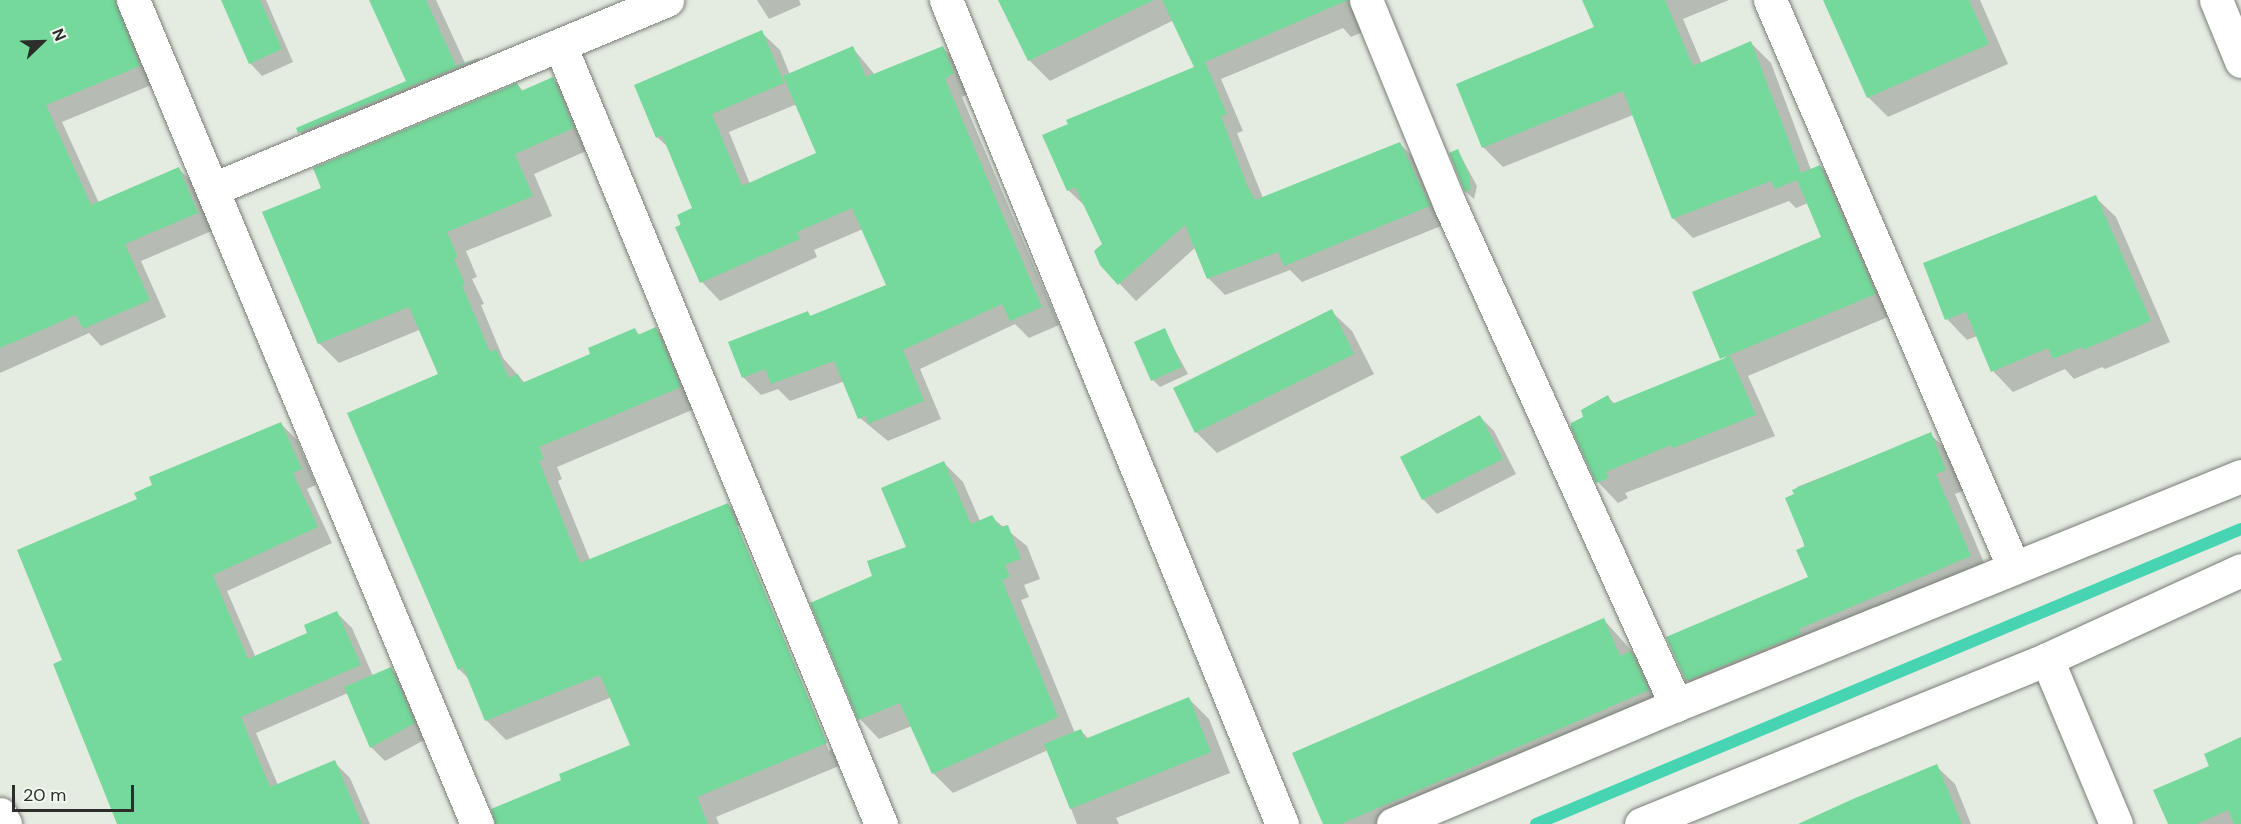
<!DOCTYPE html>
<style>
body{margin:0}
#map{position:relative;width:2241px;height:824px;overflow:hidden;background:#e4ebe1;font-family:"DM Sans",sans-serif}
div>[style]{position:absolute}
.shadow>*{inset:0;background:#0003}
.stream>*{height:12px;margin:-6px;padding:0 6px;transform-origin:6px;border-radius:6px;background:#47d4b2}
.building>*{inset:0;background:#75d99b}
.roads{filter:drop-shadow(0 0 2px #787e75) drop-shadow(0 0 2px #787e75)}
.street>*{height:33px;margin:-16.5px;padding:0 16.5px;transform-origin:16.5px;border-radius:16.5px;background:#fff}
.secondary>*{height:33px;margin:-16.5px;padding:0 16.5px;transform-origin:16.5px;border-radius:16.5px;background:#fff}
span{translate:-50% -50%;white-space:nowrap;text-align:center;line-height:1.15;-webkit-text-stroke:5px #f1f8ee;paint-order:stroke}
.north{position:absolute;left:12px;top:12px;width:60px;height:60px;-webkit-text-stroke:4px #f1f8ee;paint-order:stroke;rotate:67deg;font-size:16px;font-weight:700;line-height:24px;text-align:center;color:#2c2e2b}
.north::after{content:'';display:block;margin:auto;width:21px;height:27px;background:#2c2e2b;clip-path:polygon(50% 0,100% 100%,50% 72%,0 100%)}
.scale{position:absolute;left:12px;top:785px;width:122px;height:27px;box-sizing:border-box;border:3px solid #2c2e2b;border-top:0;padding-left:8px;font-size:18px;line-height:21px;white-space:nowrap;color:#2c2e2b;-webkit-text-stroke:4px #f1f8ee;paint-order:stroke}
</style>
<div id="map">
<div class="shadow">
<i style="clip-path:polygon(0 0,139px 0,156px 83px,62px 122px,99px 203px,179px 169px,196px 186px,214px 230px,141px 261px,166px 317px,101px 346px,89px 333px,0 373px)"></i>
<i style="clip-path:polygon(223px 0,266px 0,293px 62px,262px 76px,250px 63px)"></i>
<i style="clip-path:polygon(371px 0,436px 0,465px 63px,478px 58px,496px 76px,319px 152px,300px 132px,408px 82px)"></i>
<i style="clip-path:polygon(757px 0,799px 0,801px 5px,769px 19px)"></i>
<i style="clip-path:polygon(1000px 0,1372px 0,1367px 30px,1351px 37px,1343px 28px,1221px 79px,1243px 131px,1237px 133px,1263px 198px,1399px 143px,1416px 160px,1446px 224px,1302px 282px,1290px 270px,1225px 295px,1208px 278px,1196px 247px,1136px 301px,1101px 264px,1104px 244px,1086px 207px,1068px 190px,1196px 67px,1174px 20px,1050px 81px,1029px 60px)"></i>
<i style="clip-path:polygon(1584px 0,1729px 0,1683px 19px,1702px 64px,1751px 43px,1771px 63px,1811px 170px,1820px 166px,1840px 186px,1895px 314px,1748px 376px,1775px 436px,1625px 493px,1628px 498px,1618px 503px,1598px 482px,1585px 418px,1608px 397px,1615px 404px,1723px 360px,1823px 238px,1808px 203px,1796px 208px,1789px 201px,1693px 238px,1673px 218px,1633px 115px,1503px 167px,1483px 147px,1596px 28px)"></i>
<i style="clip-path:polygon(1826px 0,1980px 0,2008px 64px,1888px 117px,1868px 97px)"></i>
<i style="clip-path:polygon(evenodd,761px 32px,780px 50px,790px 75px,852px 47px,875px 75px,943px 48px,961px 66px,971px 92px,962px 97px,1059px 325px,1029px 338px,1015px 324px,920px 369px,941px 419px,888px 441px,860px 418px,845px 381px,790px 401px,778px 389px,761px 395px,743px 377px,807px 313px,811px 317px,888px 286px,863px 229px,814px 250px,817px 257px,720px 301px,702px 282px,677px 228px,694px 209px,669px 148px,657px 137px,761px 32px,797px 104px,818px 154px,750px 184px,729px 132px,797px 104px)"></i>
<i style="clip-path:polygon(evenodd,553px 79px,572px 99px,593px 148px,534px 174px,552px 216px,466px 251px,477px 277px,472px 279px,484px 304px,481px 305px,503px 358px,525px 383px,592px 354px,635px 330px,640px 335px,656px 329px,675px 349px,699px 407px,557px 467px,562px 479px,558px 481px,590px 560px,728px 505px,748px 524px,846px 763px,716px 817px,719px 824px,519px 824px,632px 746px,612px 697px,506px 740px,486px 720px,469px 679px,459px 669px,440px 375px,419px 330px,339px 363px,319px 343px,323px 188px,517px 84px,524px 92px,553px 79px,736px 526px,740px 526px,832px 749px,829px 751px,736px 526px)"></i>
<i style="clip-path:polygon(1458px 151px,1477px 186px,1474px 199px,1466px 192px,1451px 153px)"></i>
<i style="clip-path:polygon(2095px 197px,2116px 217px,2170px 342px,2105px 369px,2102px 367px,2074px 379px,2065px 369px,2013px 392px,1993px 371px,1977px 336px,1967px 340px,1947px 319px,1925px 264px)"></i>
<i style="clip-path:polygon(1331px 311px,1352px 331px,1374px 374px,1217px 453px,1197px 433px,1175px 389px)"></i>
<i style="clip-path:polygon(1164px 330px,1188px 374px,1160px 387px,1153px 380px)"></i>
<i style="clip-path:polygon(1480px 417px,1494px 431px,1516px 474px,1437px 514px,1423px 499px)"></i>
<i style="clip-path:polygon(281px 424px,297px 440px,316px 485px,307px 489px,332px 543px,227px 591px,256px 658px,309px 634px,337px 613px,352px 628px,373px 676px,391px 669px,405px 683px,428px 738px,385px 761px,371px 747px,348px 693px,256px 733px,278px 785px,334px 762px,350px 778px,370px 824px,118px 824px,64px 661px,139px 499px)"></i>
<i style="clip-path:polygon(1930px 434px,1951px 454px,1965px 490px,1955px 494px,1990px 577px,1707px 700px,1687px 680px,1810px 578px,1795px 496px,1797px 487px)"></i>
<i style="clip-path:polygon(944px 463px,963px 482px,980px 521px,991px 517px,1027px 546px,1040px 579px,1024px 585px,1029px 597px,1021px 600px,1075px 733px,1080px 730px,1089px 739px,1189px 699px,1209px 719px,1230px 773px,1116px 818px,1119px 824px,1077px 824px,1048px 750px,953px 793px,933px 773px,912px 726px,879px 739px,860px 719px,874px 577px,908px 547px)"></i>
<i style="clip-path:polygon(1604px 620px,1656px 678px,1673px 715px,1422px 824px,1324px 824px)"></i>
<i style="clip-path:polygon(2241px 739px,2241px 824px,2169px 824px,2211px 766px)"></i>
<i style="clip-path:polygon(1936px 766px,1955px 784px,1971px 824px,1801px 824px)"></i>
</div>
<div class="stream">
<i style="left:1536px;top:824px;width:764px;rotate:-22.71deg"></i>
</div>
<div class="building">
<i style="clip-path:polygon(0 0,115px 0,140px 66px,46px 105px,91px 205px,179px 167px,198px 213px,125px 244px,150px 300px,83px 329px,76px 315px,0 348px)"></i>
<i style="clip-path:polygon(221px 0,260px 0,282px 49px,249px 64px)"></i>
<i style="clip-path:polygon(369px 0,426px 0,456px 66px,479px 58px,298px 133px,296px 128px,406px 81px)"></i>
<i style="clip-path:polygon(998px 0,1154px 0,1028px 61px)"></i>
<i style="clip-path:polygon(1162px 0,1348px 0,1205px 62px,1227px 114px,1221px 116px,1247px 185px,1255px 200px,1400px 142px,1430px 206px,1284px 266px,1278px 252px,1207px 279px,1185px 225px,1118px 285px,1100px 265px,1094px 251px,1102px 244px,1075px 187px,1067px 191px,1042px 135px,1068px 124px,1066px 120px,1194px 67px)"></i>
<i style="clip-path:polygon(1582px 0,1665px 0,1693px 66px,1751px 41px,1801px 173px,1820px 165px,1876px 294px,1720px 359px,1692px 292px,1821px 237px,1797px 180px,1775px 189px,1771px 181px,1672px 219px,1623px 91px,1482px 148px,1456px 84px,1594px 27px)"></i>
<i style="clip-path:polygon(1823px 0,1969px 0,1989px 44px,1867px 98px)"></i>
<i style="clip-path:polygon(762px 30px,784px 83px,712px 114px,742px 186px,816px 153px,783px 76px,853px 46px,866px 77px,943px 46px,954px 73px,945px 79px,1042px 307px,1010px 321px,1002px 304px,903px 350px,924px 401px,868px 424px,866px 416px,858px 419px,834px 361px,771px 384px,765px 369px,742px 378px,728px 342px,808px 311px,810px 316px,886px 285px,852px 208px,797px 232px,800px 239px,700px 283px,675px 227px,681px 225px,677px 215px,692px 208px,662px 135px,656px 138px,634px 85px)"></i>
<i style="clip-path:polygon(553px 77px,574px 128px,515px 154px,533px 196px,447px 232px,458px 257px,454px 259px,465px 284px,462px 285px,490px 352px,496px 349px,509px 378px,518px 374px,522px 383px,590px 354px,588px 348px,635px 328px,638px 335px,656px 327px,681px 387px,539px 447px,544px 459px,539px 461px,580px 563px,728px 503px,827px 743px,697px 797px,708px 824px,495px 824px,491px 809px,561px 780px,559px 774px,630px 745px,600px 675px,485px 721px,463px 667px,458px 670px,347px 413px,438px 374px,409px 307px,318px 344px,262px 212px,321px 188px,313px 168px,517px 83px,521px 91px)"></i>
<i style="clip-path:polygon(1458px 149px,1470px 177px,1470px 190px,1465px 192px,1449px 153px)"></i>
<i style="clip-path:polygon(2096px 195px,2151px 321px,2083px 350px,2082px 347px,2053px 359px,2048px 348px,1991px 372px,1966px 312px,1945px 320px,1923px 263px)"></i>
<i style="clip-path:polygon(1332px 309px,1354px 354px,1195px 433px,1173px 388px)"></i>
<i style="clip-path:polygon(1165px 328px,1182px 367px,1151px 381px,1134px 342px)"></i>
<i style="clip-path:polygon(1730px 356px,1756px 415px,1673px 448px,1671px 445px,1606px 472px,1609px 478px,1596px 483px,1571px 428px,1571px 423px,1583px 417px,1581px 410px,1608px 395px,1612px 404px)"></i>
<i style="clip-path:polygon(1480px 415px,1503px 459px,1422px 500px,1400px 457px)"></i>
<i style="clip-path:polygon(281px 422px,302px 469px,293px 473px,318px 527px,213px 575px,248px 659px,307px 633px,304px 625px,337px 611px,361px 665px,241px 717px,270px 787px,335px 760px,362px 824px,117px 824px,53px 664px,62px 660px,17px 550px,137px 499px,134px 493px,152px 485px,149px 477px)"></i>
<i style="clip-path:polygon(1931px 432px,1946px 470px,1936px 474px,1971px 556px,1799px 629px,1801px 634px,1686px 681px,1666px 637px,1808px 577px,1796px 550px,1805px 546px,1785px 498px,1794px 494px,1792px 490px)"></i>
<i style="clip-path:polygon(944px 461px,971px 524px,992px 515px,1000px 527px,1008px 525px,1021px 559px,1005px 565px,1010px 577px,1002px 580px,1058px 717px,932px 774px,900px 703px,858px 720px,810px 603px,872px 576px,867px 561px,906px 547px,881px 488px)"></i>
<i style="clip-path:polygon(1604px 618px,1620px 656px,1631px 651px,1649px 690px,1341px 824px,1323px 824px,1292px 753px)"></i>
<i style="clip-path:polygon(391px 667px,415px 723px,370px 748px,344px 687px)"></i>
<i style="clip-path:polygon(1189px 697px,1211px 752px,1070px 809px,1044px 744px,1081px 729px,1085px 739px)"></i>
<i style="clip-path:polygon(2241px 737px,2241px 824px,2234px 824px,2228px 810px,2197px 824px,2168px 824px,2153px 790px,2209px 766px,2204px 754px)"></i>
<i style="clip-path:polygon(1937px 764px,1962px 824px,1798px 824px,1853px 799px)"></i>
</div>
<div class="roads">
<div class="street">
<i style="left:133px;top:0;width:893px;rotate:67.34deg"></i>
<i style="left:946px;top:0;width:890px;rotate:67.82deg"></i>
<i style="left:1366px;top:0;width:222px;rotate:67.7deg"></i>
<i style="left:1450px;top:205px;width:549px;rotate:65.68deg"></i>
<i style="left:1770px;top:0;width:616px;rotate:66.76deg"></i>
<i style="left:2216px;top:0;width:66px;rotate:67.7deg"></i>
<i style="left:560px;top:45px;width:843px;rotate:67.61deg"></i>
<i style="left:213px;top:189px;width:492px;rotate:-22.6deg"></i>
<i style="left:2047px;top:659px;width:179px;rotate:67.3deg"></i>
</div>
<div class="secondary">
<i style="left:0;top:814px;width:11px;rotate:63deg"></i>
<i style="left:1393px;top:824px;width:307px;rotate:-22.8deg"></i>
<i style="left:1676px;top:705px;width:610px;rotate:-22.06deg"></i>
<i style="left:1641px;top:824px;width:438px;rotate:-22.1deg"></i>
<i style="left:2047px;top:659px;width:213px;rotate:-24.6deg"></i>
</div>
</div>
<div class="north">N</div>
<div class="scale">20 m</div>
</div>
